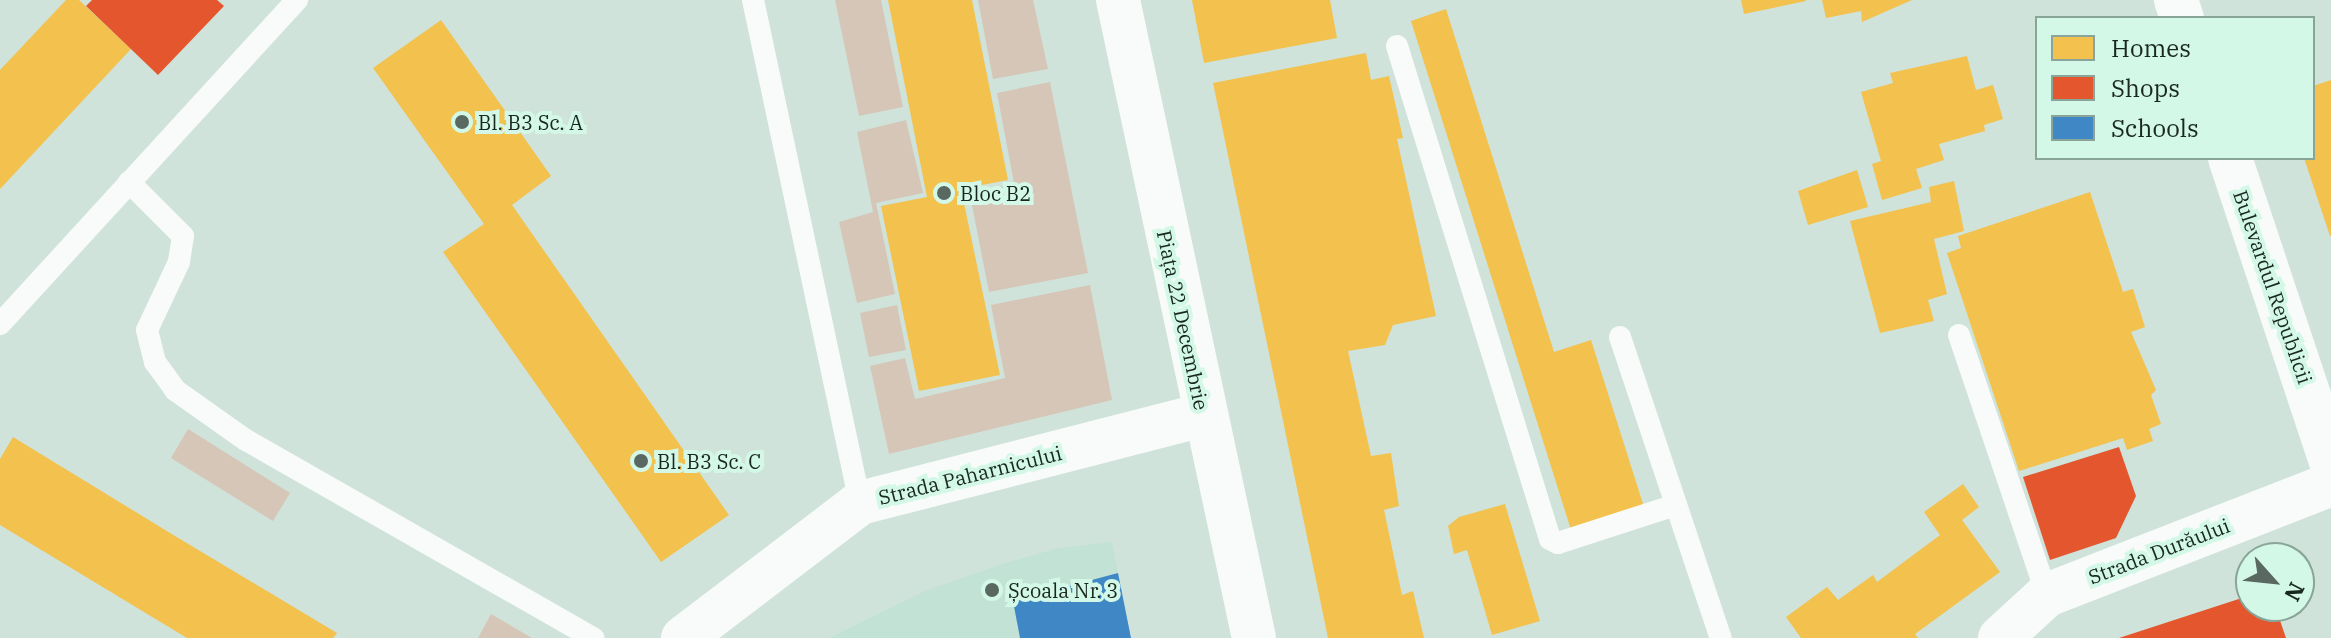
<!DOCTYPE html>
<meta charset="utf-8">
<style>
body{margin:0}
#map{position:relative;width:2331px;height:638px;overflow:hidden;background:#cfe3da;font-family:"IBM Plex Serif",serif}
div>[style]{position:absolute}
.built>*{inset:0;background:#c1e2d4}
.green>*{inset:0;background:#d6c6b7}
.homes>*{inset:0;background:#f2c14e}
.shops>*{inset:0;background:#e4572e}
.schools>*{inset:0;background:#3f88c5}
.lane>*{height:22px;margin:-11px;padding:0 11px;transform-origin:11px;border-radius:11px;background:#f8fbf9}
.street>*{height:44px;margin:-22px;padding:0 22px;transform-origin:22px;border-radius:22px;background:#f8fbf9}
.secondary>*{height:44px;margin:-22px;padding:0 22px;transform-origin:22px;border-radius:22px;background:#f8fbf9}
.dots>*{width:22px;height:22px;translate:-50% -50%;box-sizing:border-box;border:4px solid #d4f8e8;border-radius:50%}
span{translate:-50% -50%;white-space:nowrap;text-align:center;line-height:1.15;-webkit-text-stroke:8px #d4f8e8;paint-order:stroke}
.poi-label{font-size:20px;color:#192721}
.left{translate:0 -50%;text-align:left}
.street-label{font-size:20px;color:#192721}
.legend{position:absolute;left:2035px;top:16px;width:280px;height:144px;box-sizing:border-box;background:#d4f8e8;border:2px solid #89a498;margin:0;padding:10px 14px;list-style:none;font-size:24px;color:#192721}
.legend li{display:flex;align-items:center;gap:16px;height:40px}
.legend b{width:40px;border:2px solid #89a498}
.north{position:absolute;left:2235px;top:542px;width:80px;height:80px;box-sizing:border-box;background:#d4f8e8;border:2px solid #89a498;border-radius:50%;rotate:117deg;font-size:22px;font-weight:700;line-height:32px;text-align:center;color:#192721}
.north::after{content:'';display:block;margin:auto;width:28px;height:36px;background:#596962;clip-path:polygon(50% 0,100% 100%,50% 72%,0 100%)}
</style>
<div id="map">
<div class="built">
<i style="clip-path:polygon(1112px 542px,1118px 573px,1013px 601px,1020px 638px,829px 638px,925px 591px,1002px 564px,1059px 548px)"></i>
</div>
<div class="green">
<i style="clip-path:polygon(835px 0,881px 0,903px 107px,859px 116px)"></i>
<i style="clip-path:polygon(978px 0,1033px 0,1048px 69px,993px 79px)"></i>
<i style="clip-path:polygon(1050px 82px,1088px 273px,989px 292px,970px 195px,1014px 183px,997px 93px)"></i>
<i style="clip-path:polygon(906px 120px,923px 193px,876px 203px,895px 294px,857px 303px,839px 222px,873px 212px,857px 132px)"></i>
<i style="clip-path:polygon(1090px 285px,1112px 400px,889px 454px,870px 366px,905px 358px,915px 399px,1005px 378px,991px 305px)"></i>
<i style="clip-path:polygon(897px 305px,906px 350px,869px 357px,860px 313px)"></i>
<i style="clip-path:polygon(188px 429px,290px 493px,273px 521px,171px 458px)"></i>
<i style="clip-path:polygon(491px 614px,532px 638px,478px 638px)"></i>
</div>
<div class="homes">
<i style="clip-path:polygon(66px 0,79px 0,131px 49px,0 189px,0 70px)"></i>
<i style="clip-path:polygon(888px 0,972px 0,1008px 180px,961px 189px,1000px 375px,919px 391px,881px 206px,927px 197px)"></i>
<i style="clip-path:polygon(1192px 0,1330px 0,1337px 38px,1204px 63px)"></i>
<i style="clip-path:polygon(1741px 0,1806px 0,1806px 1px,1744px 14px)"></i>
<i style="clip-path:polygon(1822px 0,1912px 0,1862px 22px,1861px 11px,1826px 18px)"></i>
<i style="clip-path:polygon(1446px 9px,1554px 352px,1591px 340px,1644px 507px,1571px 530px,1411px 21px)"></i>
<i style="clip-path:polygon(441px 20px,551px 176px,512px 205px,729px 515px,661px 562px,443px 252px,484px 224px,373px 68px)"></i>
<i style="clip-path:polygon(1366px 53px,1371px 80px,1389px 76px,1403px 138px,1397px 139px,1436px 316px,1393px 325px,1385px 345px,1348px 351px,1371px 456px,1391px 453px,1399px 506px,1384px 510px,1402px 595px,1413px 591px,1424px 638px,1328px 638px,1213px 83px)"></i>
<i style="clip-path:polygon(1967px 56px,1976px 90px,1993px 85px,2003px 119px,1984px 125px,1985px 131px,1939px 144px,1944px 160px,1916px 169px,1922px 188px,1882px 200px,1872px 164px,1881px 161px,1861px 92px,1893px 83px,1890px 73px)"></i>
<i style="clip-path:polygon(2331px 80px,2331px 236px,2330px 236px,2304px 158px,2313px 158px,2313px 86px)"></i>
<i style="clip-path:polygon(1857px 170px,1868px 207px,1808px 225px,1798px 191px)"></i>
<i style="clip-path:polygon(1954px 181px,1964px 231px,1934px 239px,1947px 294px,1928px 300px,1934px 321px,1880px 333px,1850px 221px,1931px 202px,1929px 187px)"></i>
<i style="clip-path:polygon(2090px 192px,2123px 292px,2133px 289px,2145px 327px,2131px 332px,2156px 390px,2151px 395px,2161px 424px,2149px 429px,2153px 441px,2127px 450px,2123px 438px,2019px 471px,1947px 253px,1961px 248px,1958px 236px)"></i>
<i style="clip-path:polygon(13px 437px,175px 536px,337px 633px,333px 638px,187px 638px,0 525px,0 459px)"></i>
<i style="clip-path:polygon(1963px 484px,1979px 507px,1962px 520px,2000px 572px,1915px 634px,1918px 638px,1801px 638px,1786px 617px,1827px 587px,1838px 600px,1873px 575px,1877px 582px,1940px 535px,1924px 512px)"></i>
<i style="clip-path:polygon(1505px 504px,1540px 621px,1492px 635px,1467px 550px,1454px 554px,1448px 526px,1459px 517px)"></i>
</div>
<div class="shops">
<i style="clip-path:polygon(92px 0,217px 0,224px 6px,158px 75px,86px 6px)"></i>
<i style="clip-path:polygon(2119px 447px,2136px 496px,2116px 538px,2050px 560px,2023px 477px)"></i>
<i style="clip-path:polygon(2251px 595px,2251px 606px,2275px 606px,2286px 638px,2119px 638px)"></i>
</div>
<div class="schools">
<i style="clip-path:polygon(1118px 573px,1131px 638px,1020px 638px,1013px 601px)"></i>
</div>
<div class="lane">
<i style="left:753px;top:0;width:514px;rotate:77.99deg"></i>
<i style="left:1397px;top:46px;width:516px;rotate:72.76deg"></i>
<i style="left:1550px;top:539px;width:9px;rotate:27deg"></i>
<i style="left:1558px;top:543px;width:124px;rotate:-17.9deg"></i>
<i style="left:129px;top:182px;width:76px;rotate:45deg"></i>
<i style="left:183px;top:236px;width:26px;rotate:99deg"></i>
<i style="left:179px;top:262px;width:75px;rotate:115.2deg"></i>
<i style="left:147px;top:330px;width:33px;rotate:76deg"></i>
<i style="left:155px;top:362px;width:34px;rotate:54deg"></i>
<i style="left:175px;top:390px;width:87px;rotate:35.2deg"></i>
<i style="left:246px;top:440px;width:400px;rotate:29.7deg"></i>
<i style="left:0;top:324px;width:440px;rotate:-47.5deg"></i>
<i style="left:1959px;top:335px;width:274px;rotate:71.3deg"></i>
<i style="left:1620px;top:337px;width:317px;rotate:71.5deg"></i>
</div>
<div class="street">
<i style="left:683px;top:638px;width:223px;rotate:-37.3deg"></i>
<i style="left:860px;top:503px;width:354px;rotate:-14.4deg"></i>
</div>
<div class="secondary">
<i style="left:1118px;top:0;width:652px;rotate:77.97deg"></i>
<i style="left:2176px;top:0;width:19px;rotate:72deg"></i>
<i style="left:2230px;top:158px;width:319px;rotate:71.6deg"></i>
<i style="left:2000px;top:638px;width:64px;rotate:-42.5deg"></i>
<i style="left:2047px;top:595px;width:305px;rotate:-21.3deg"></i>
</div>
<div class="dots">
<i style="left:462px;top:122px;background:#596962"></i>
<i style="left:944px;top:193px;background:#596962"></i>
<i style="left:641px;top:461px;background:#596962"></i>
<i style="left:992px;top:590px;background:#596962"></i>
</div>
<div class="poi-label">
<span class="left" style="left:478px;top:122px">Bl. B3 Sc. A</span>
<span class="left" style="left:960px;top:193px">Bloc B2</span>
<span class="left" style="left:657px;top:461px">Bl. B3 Sc. C</span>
<span class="left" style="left:1008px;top:590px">Școala Nr. 3</span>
</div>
<div class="street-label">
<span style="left:2273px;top:287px;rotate:71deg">Bulevardul Republicii</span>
<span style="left:1183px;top:320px;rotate:78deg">Piața 22 Decembrie</span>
<span style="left:970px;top:475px;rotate:-14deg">Strada Paharnicului</span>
<span style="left:2159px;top:551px;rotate:-21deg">Strada Durăului</span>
</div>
<ul class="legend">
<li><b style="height:22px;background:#f2c14e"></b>Homes</li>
<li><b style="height:22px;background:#e4572e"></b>Shops</li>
<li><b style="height:22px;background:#3f88c5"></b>Schools</li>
</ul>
<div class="north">N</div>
</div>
